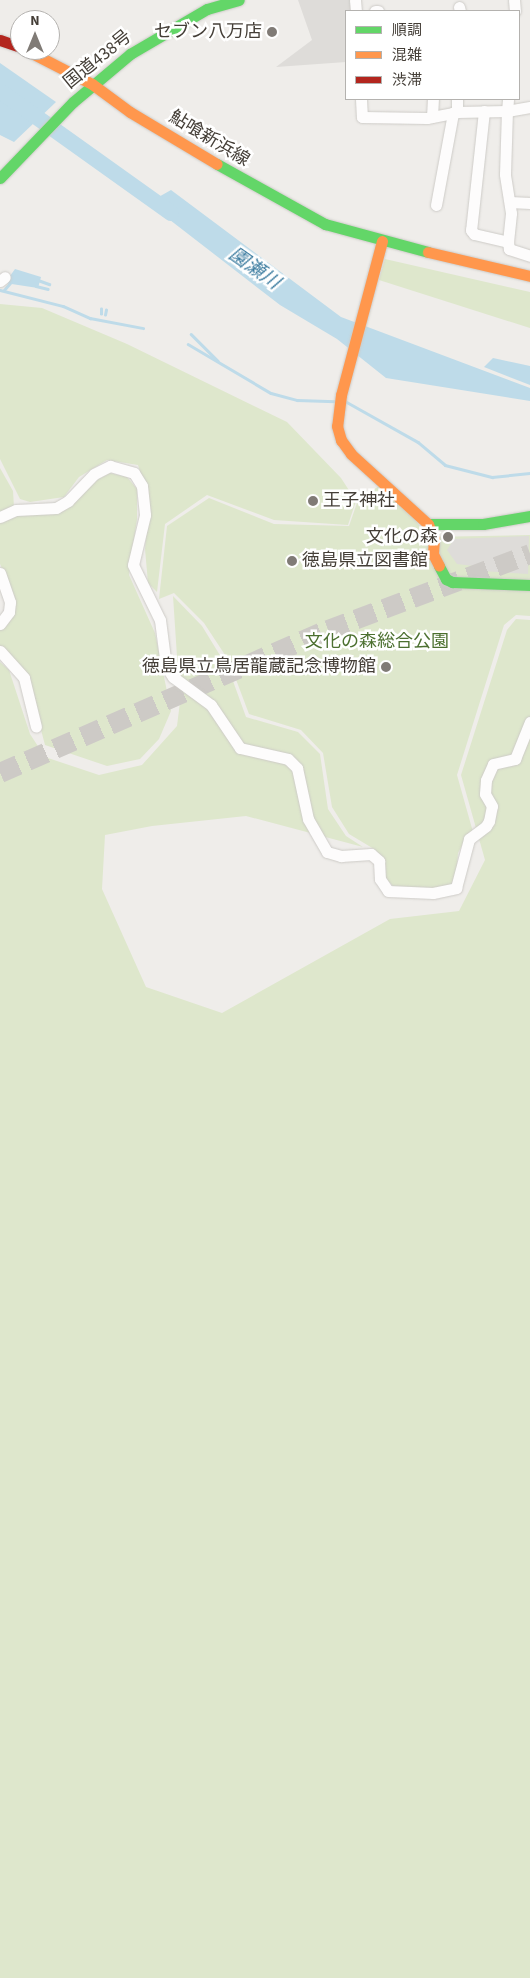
<!DOCTYPE html>
<meta charset="utf-8">
<style>
body{margin:0}
#map{position:relative;width:530px;height:1978px;overflow:hidden;background:#efedea;font-family:"Source Sans 3","Noto Sans JP",sans-serif}
div>[style]{position:absolute}
.green>*{inset:0;background:#dee7cc}
.parking>*{inset:0;background:#dedcd9}
.water>*{inset:0;background:#bedbe9}
.stream>*{height:2.5px;margin:-1.25px;padding:0 1.25px;transform-origin:1.25px;border-radius:1.25px;background:#bedbe9}
.river>*{height:16px;margin:-8px;padding:0 8px;transform-origin:8px;border-radius:8px;background:#bedbe9}
.highway-tunnel>*{height:20px;margin-top:-10px;transform-origin:0;background:repeating-linear-gradient(90deg,#cdcac6 0 20px,transparent 0 30px)}
.roads{filter:drop-shadow(0 0 1px #cdcbc7) drop-shadow(0 0 1px #cdcbc7)}
.street>*{height:11px;margin:-5.5px;padding:0 5.5px;transform-origin:5.5px;border-radius:5.5px;background:#fdfcfc}
.fast>*{height:11px;margin:-5.5px;padding:0 5.5px;transform-origin:5.5px;border-radius:5.5px;background:#63d668}
.slow>*{height:11px;margin:-5.5px;padding:0 5.5px;transform-origin:5.5px;border-radius:5.5px;background:#ff974d}
.jam>*{height:11px;margin:-5.5px;padding:0 5.5px;transform-origin:5.5px;border-radius:5.5px;background:#b3261e}
.dots>*{width:14px;height:14px;translate:-50% -50%;box-sizing:border-box;border:2px solid #fff;border-radius:50%}
span{translate:-50% -50%;white-space:nowrap;text-align:center;line-height:1.15;-webkit-text-stroke:5px #fff;paint-order:stroke}
.poi-label{font-size:18px;color:#443e37}
.right{translate:-100% -50%;text-align:right}
.left{translate:0 -50%;text-align:left}
.street-label{font-size:18px;color:#443e37}
.park-label{font-size:18px;color:#4c7030}
.water-label{font-size:19px;color:#397a9e;font-style:italic}
.legend{position:absolute;left:345px;top:10px;width:175px;height:90px;box-sizing:border-box;background:#fff;border:1px solid #b4b2af;margin:0;padding:6px 9px;list-style:none;font-size:15px;color:#443e37}
.legend li{display:flex;align-items:center;gap:10px;height:25px}
.legend b{width:25px;border:1px solid #b4b2af}
.north{position:absolute;left:10px;top:10px;width:50px;height:50px;box-sizing:border-box;background:#fff;border:1px solid #b4b2af;border-radius:50%;rotate:0deg;font-size:14px;font-weight:700;line-height:20px;text-align:center;color:#443e37}
.north::after{content:'';display:block;margin:auto;width:18px;height:22px;background:#807b76;clip-path:polygon(50% 0,100% 100%,50% 72%,0 100%)}
</style>
<div id="map">
<div class="green">
<i style="clip-path:polygon(385px 259px,530px 292px,530px 328px,379px 280px)"></i>
<i style="clip-path:polygon(0 304px,42px 308px,127px 344px,287px 422px,341px 478px,356px 501px,348px 525px,274px 520px,207px 495px,165px 524px,157px 592px,148px 583px,145px 549px,149px 498px,138px 465px,107px 460px,79px 477px,64px 497px,30px 502px,20px 499px,0 459px)"></i>
<i style="clip-path:polygon(0 468px,13px 491px,14px 507px,0 514px)"></i>
<i style="clip-path:polygon(110px 473px,127px 477px,137px 489px,137px 519px,129px 575px,155px 633px,171px 711px,159px 739px,140px 759px,107px 766px,45px 745px,27px 677px,0 648px,0 630px,11px 589px,0 564px,0 523px,18px 516px,35px 514px)"></i>
<i style="clip-path:polygon(379px 486px,408px 509px,427px 537px,530px 535px,530px 616px,516px 615px,504px 625px,457px 775px,473px 832px,467px 836px,458px 853px,456px 878px,449px 887px,426px 890px,394px 887px,386px 879px,385px 861px,374px 849px,349px 834px,332px 807px,323px 753px,301px 730px,249px 714px,229px 661px,204px 623px,174px 593px,159px 599px,167px 526px,209px 498px,274px 524px,349px 526px,358px 500px)"></i>
<i style="clip-path:polygon(173px 596px,202px 626px,229px 670px,246px 717px,298px 732px,320px 754px,328px 809px,346px 836px,363px 847px,246px 816px,152px 826px,105px 835px,102px 889px,146px 987px,222px 1013px,390px 919px,459px 911px,485px 860px,461px 775px,507px 630px,516px 619px,530px 620px,530px 1978px,0 1978px,0 662px,9px 670px,30px 734px,45px 757px,99px 775px,142px 765px,177px 726px,180px 702px)"></i>
</div>
<div class="parking">
<i style="clip-path:polygon(298px 0,351px 0,352px 11px,346px 11px,346px 62px,276px 67px,312px 40px)"></i>
<i style="clip-path:polygon(529px 536px,528px 574px,482px 571px,482px 567px,457px 564px,447px 550px,454px 539px)"></i>
</div>
<div class="water">
<i style="clip-path:polygon(0 63px,56px 102px,14px 142px,0 135px)"></i>
<i style="clip-path:polygon(171px 190px,341px 317px,530px 388px,530px 401px,386px 378px,337px 339px,280px 305px,148px 203px)"></i>
<i style="clip-path:polygon(15px 269px,41px 277px,38px 288px,5px 283px)"></i>
<i style="clip-path:polygon(493px 358px,530px 366px,530px 385px,484px 367px)"></i>
</div>
<div class="stream">
<i style="left:38px;top:280px;width:12px;rotate:20deg"></i>
<i style="left:36px;top:286px;width:12px;rotate:14deg"></i>
<i style="left:0;top:290px;width:65px;rotate:14.3deg"></i>
<i style="left:63px;top:306px;width:30px;rotate:24deg"></i>
<i style="left:90px;top:318px;width:54px;rotate:10.7deg"></i>
<i style="left:4px;top:290px;width:11px;rotate:-49deg"></i>
<i style="left:101px;top:314px;width:5px;rotate:-90deg"></i>
<i style="left:105px;top:315px;width:5px;rotate:-79deg"></i>
<i style="left:191px;top:334px;width:38px;rotate:45deg"></i>
<i style="left:188px;top:344px;width:96px;rotate:30.6deg"></i>
<i style="left:271px;top:393px;width:27px;rotate:15deg"></i>
<i style="left:297px;top:400px;width:38px;rotate:2deg"></i>
<i style="left:345px;top:401px;width:84px;rotate:29.3deg"></i>
<i style="left:418px;top:442px;width:35px;rotate:40deg"></i>
<i style="left:445px;top:465px;width:49px;rotate:14.3deg"></i>
<i style="left:492px;top:477px;width:38px;rotate:-6deg"></i>
</div>
<div class="river">
<i style="left:0;top:91px;width:210px;rotate:35.5deg"></i>
</div>
<div class="highway-tunnel">
<i style="left:0;top:773px;width:358px;rotate:-23.6deg"></i>
<i style="left:328px;top:630px;width:216px;rotate:-20.6deg"></i>
</div>
<div class="roads">
<div class="street">
<i style="left:355px;top:0;width:11px;rotate:85deg"></i>
<i style="left:514px;top:0;width:11px;rotate:85deg"></i>
<i style="left:459px;top:7px;width:4px;rotate:76deg"></i>
<i style="left:375px;top:11px;width:3px"></i>
<i style="left:361px;top:99px;width:18px;rotate:87deg"></i>
<i style="left:362px;top:117px;width:65px;rotate:0.9deg"></i>
<i style="left:427px;top:118px;width:31px;rotate:-11deg"></i>
<i style="left:457px;top:112px;width:13px;rotate:-90deg"></i>
<i style="left:484px;top:111px;width:120px;rotate:96.2deg"></i>
<i style="left:471px;top:230px;width:5px;rotate:53deg"></i>
<i style="left:474px;top:234px;width:35px;rotate:13deg"></i>
<i style="left:508px;top:242px;width:29px;rotate:-84deg"></i>
<i style="left:511px;top:213px;width:39px;rotate:-99deg"></i>
<i style="left:505px;top:174px;width:63px;rotate:-88.2deg"></i>
<i style="left:507px;top:111px;width:23px;rotate:-10deg"></i>
<i style="left:457px;top:112px;width:50px;rotate:-1.1deg"></i>
<i style="left:507px;top:111px;width:12px;rotate:-85deg"></i>
<i style="left:432px;top:117px;width:18px;rotate:-87deg"></i>
<i style="left:510px;top:202px;width:20px;rotate:3deg"></i>
<i style="left:436px;top:205px;width:94px;rotate:-79.5deg"></i>
<i style="left:508px;top:242px;width:7px;rotate:82deg"></i>
<i style="left:509px;top:249px;width:22px;rotate:18deg"></i>
<i style="left:0;top:281px;width:6px;rotate:-39deg"></i>
<i style="left:0;top:517px;width:17px;rotate:-24deg"></i>
<i style="left:16px;top:510px;width:40px;rotate:-2.9deg"></i>
<i style="left:56px;top:508px;width:14px;rotate:-30deg"></i>
<i style="left:68px;top:501px;width:37px;rotate:-46deg"></i>
<i style="left:94px;top:474px;width:18px;rotate:-27deg"></i>
<i style="left:110px;top:466px;width:25px;rotate:16deg"></i>
<i style="left:134px;top:473px;width:15px;rotate:58deg"></i>
<i style="left:142px;top:486px;width:29px;rotate:84deg"></i>
<i style="left:145px;top:515px;width:51px;rotate:103.5deg"></i>
<i style="left:133px;top:565px;width:61px;rotate:63.9deg"></i>
<i style="left:160px;top:620px;width:46px;rotate:82.6deg"></i>
<i style="left:166px;top:666px;width:13px;rotate:58deg"></i>
<i style="left:173px;top:677px;width:47px;rotate:36.4deg"></i>
<i style="left:211px;top:705px;width:52px;rotate:56deg"></i>
<i style="left:240px;top:748px;width:49px;rotate:12.9deg"></i>
<i style="left:288px;top:759px;width:13px;rotate:45deg"></i>
<i style="left:297px;top:768px;width:52px;rotate:77.8deg"></i>
<i style="left:308px;top:819px;width:38px;rotate:60deg"></i>
<i style="left:327px;top:852px;width:15px;rotate:16deg"></i>
<i style="left:341px;top:856px;width:30px;rotate:-4deg"></i>
<i style="left:371px;top:854px;width:11px;rotate:41deg"></i>
<i style="left:379px;top:861px;width:18px;rotate:87deg"></i>
<i style="left:380px;top:879px;width:14px;rotate:56deg"></i>
<i style="left:388px;top:891px;width:45px;rotate:2.5deg"></i>
<i style="left:433px;top:893px;width:24px;rotate:-12deg"></i>
<i style="left:456px;top:888px;width:51px;rotate:-75.1deg"></i>
<i style="left:469px;top:839px;width:21px;rotate:-37deg"></i>
<i style="left:486px;top:826px;width:6px;rotate:-59deg"></i>
<i style="left:489px;top:821px;width:15px;rotate:-79deg"></i>
<i style="left:492px;top:806px;width:14px;rotate:-120deg"></i>
<i style="left:485px;top:794px;width:14px;rotate:-86deg"></i>
<i style="left:486px;top:780px;width:17px;rotate:-66deg"></i>
<i style="left:493px;top:764px;width:23px;rotate:-13deg"></i>
<i style="left:515px;top:759px;width:40px;rotate:-68deg"></i>
<i style="left:0;top:573px;width:31px;rotate:71deg"></i>
<i style="left:10px;top:602px;width:10px;rotate:96deg"></i>
<i style="left:9px;top:612px;width:15px;rotate:127deg"></i>
<i style="left:0;top:651px;width:36px;rotate:48deg"></i>
<i style="left:24px;top:678px;width:50px;rotate:76.2deg"></i>
</div>
<div class="fast">
<i style="left:217px;top:164px;width:124px;rotate:29.1deg"></i>
<i style="left:325px;top:224px;width:107px;rotate:15.2deg"></i>
<i style="left:0;top:178px;width:105px;rotate:-46.2deg"></i>
<i style="left:73px;top:102px;width:75px;rotate:-40.1deg"></i>
<i style="left:130px;top:54px;width:89px;rotate:-30.3deg"></i>
<i style="left:207px;top:9px;width:33px;rotate:-16deg"></i>
<i style="left:428px;top:524px;width:55px"></i>
<i style="left:483px;top:524px;width:48px;rotate:-9.7deg"></i>
<i style="left:439px;top:566px;width:15px;rotate:62deg"></i>
<i style="left:446px;top:579px;width:7px;rotate:27deg"></i>
<i style="left:452px;top:582px;width:78px;rotate:2.2deg"></i>
</div>
<div class="slow">
<i style="left:26px;top:50px;width:74px;rotate:27.3deg"></i>
<i style="left:92px;top:84px;width:47px;rotate:36.4deg"></i>
<i style="left:130px;top:112px;width:101px;rotate:30.9deg"></i>
<i style="left:382px;top:241px;width:159px;rotate:104.9deg"></i>
<i style="left:341px;top:395px;width:31px;rotate:97deg"></i>
<i style="left:337px;top:426px;width:15px;rotate:74deg"></i>
<i style="left:341px;top:440px;width:17px;rotate:54deg"></i>
<i style="left:351px;top:454px;width:104px;rotate:42.3deg"></i>
<i style="left:428px;top:524px;width:16px;rotate:68deg"></i>
<i style="left:434px;top:539px;width:15px;rotate:94deg"></i>
<i style="left:433px;top:554px;width:13px;rotate:63deg"></i>
<i style="left:428px;top:252px;width:105px;rotate:13.2deg"></i>
</div>
<div class="jam">
<i style="left:0;top:40px;width:21px;rotate:19deg"></i>
</div>
</div>
<div class="dots">
<i style="left:272px;top:32px;background:#807b76"></i>
<i style="left:313px;top:501px;background:#807b76"></i>
<i style="left:448px;top:537px;background:#807b76"></i>
<i style="left:292px;top:561px;background:#807b76"></i>
<i style="left:386px;top:667px;background:#807b76"></i>
</div>
<div class="poi-label">
<span class="right" style="left:262px;top:32px">セブン八万店</span>
<span class="left" style="left:323px;top:501px">王子神社</span>
<span class="right" style="left:438px;top:537px">文化の森</span>
<span class="left" style="left:302px;top:561px">徳島県立図書館</span>
<span class="right" style="left:376px;top:667px">徳島県立鳥居龍蔵記念博物館</span>
</div>
<div class="street-label">
<span style="left:98px;top:60px;rotate:-39deg">国道438号</span>
<span style="left:209px;top:139px;rotate:31deg">鮎喰新浜線</span>
</div>
<div class="park-label">
<span style="left:377px;top:642px">文化の森総合公園</span>
</div>
<div class="water-label">
<span style="left:254px;top:269px;rotate:35deg">園瀬川</span>
</div>
<ul class="legend">
<li><b style="height:6px;background:#63d668"></b>順調</li>
<li><b style="height:6px;background:#ff974d"></b>混雑</li>
<li><b style="height:6px;background:#b3261e"></b>渋滞</li>
</ul>
<div class="north">N</div>
</div>
